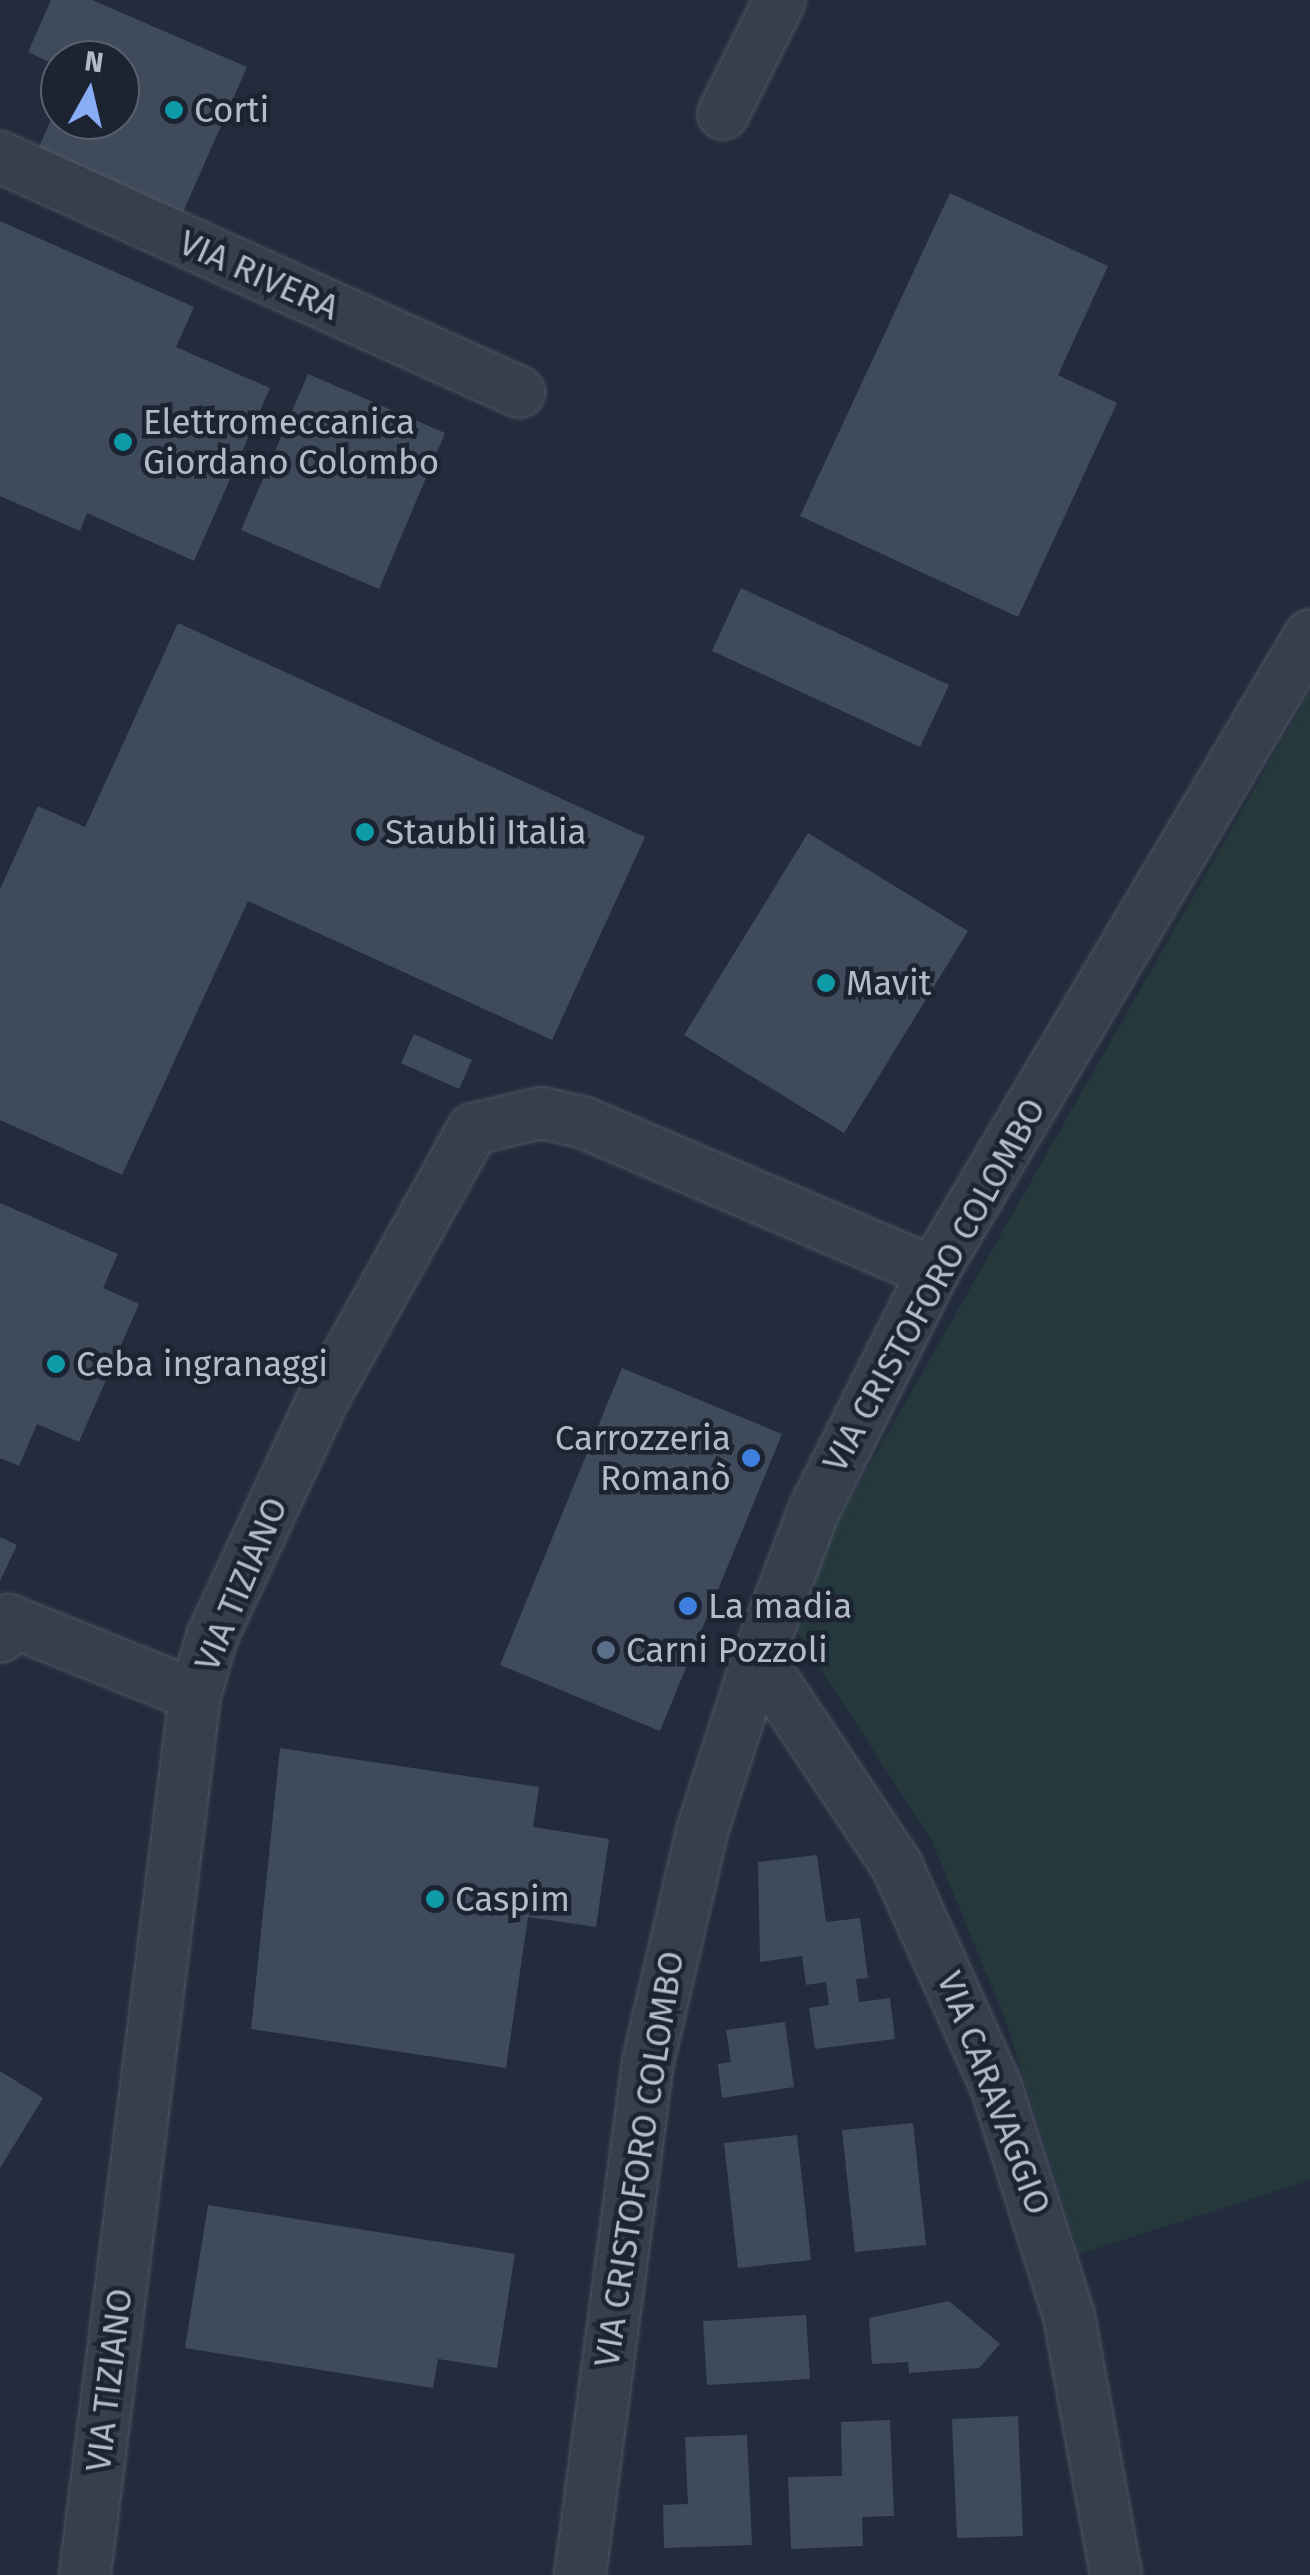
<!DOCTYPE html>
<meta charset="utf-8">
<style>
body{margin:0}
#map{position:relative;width:1310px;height:2575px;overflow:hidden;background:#232c3c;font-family:"Fira Sans",sans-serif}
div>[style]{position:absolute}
.green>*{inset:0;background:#25393d}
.building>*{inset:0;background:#3f4a5b}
.roads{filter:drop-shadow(0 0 2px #4f5764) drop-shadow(0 0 2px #4f5764)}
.minor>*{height:50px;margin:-25px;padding:0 25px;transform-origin:25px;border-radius:25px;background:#373f4c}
.dots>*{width:28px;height:28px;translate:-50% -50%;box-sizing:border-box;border:5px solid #1c2431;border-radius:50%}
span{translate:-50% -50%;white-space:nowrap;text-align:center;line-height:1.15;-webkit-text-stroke:9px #1c2431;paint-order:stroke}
.poi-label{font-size:35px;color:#b3bac8}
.left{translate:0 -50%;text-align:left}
.right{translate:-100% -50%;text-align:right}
.street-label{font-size:35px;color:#b3bac8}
.north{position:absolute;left:40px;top:40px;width:100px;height:100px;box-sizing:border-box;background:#1c2431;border:2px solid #58606d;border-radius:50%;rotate:8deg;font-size:28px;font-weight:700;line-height:40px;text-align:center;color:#b3bac8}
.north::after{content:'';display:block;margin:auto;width:35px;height:45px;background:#89acf7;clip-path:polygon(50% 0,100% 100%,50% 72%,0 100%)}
</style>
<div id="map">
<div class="green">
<i style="clip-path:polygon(1310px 691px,1310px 2180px,1079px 2254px,1006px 2021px,931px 1839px,796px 1631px,826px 1542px)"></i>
</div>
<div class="building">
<i style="clip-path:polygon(51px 0,92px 0,247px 67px,180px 219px,35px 156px,60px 99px,60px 120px,120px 120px,120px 60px,60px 67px,28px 52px)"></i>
<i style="clip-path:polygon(950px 193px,1108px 266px,1058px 375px,1117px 403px,1018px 617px,800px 516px)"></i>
<i style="clip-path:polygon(0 221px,194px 307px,176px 347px,270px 388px,194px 561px,87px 513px,80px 531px,0 496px)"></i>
<i style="clip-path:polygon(308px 374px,445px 433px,379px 589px,241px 530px)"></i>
<i style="clip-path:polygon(741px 588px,949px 685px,920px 747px,712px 651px)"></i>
<i style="clip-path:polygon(178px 623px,645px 837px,552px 1040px,248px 901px,122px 1175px,0 1120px,0 889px,38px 806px,85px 827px)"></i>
<i style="clip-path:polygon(808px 833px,968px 931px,844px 1133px,684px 1035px)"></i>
<i style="clip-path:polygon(414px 1034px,472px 1060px,459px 1089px,401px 1063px)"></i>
<i style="clip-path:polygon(0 1203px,118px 1254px,103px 1288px,139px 1304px,79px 1442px,37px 1424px,19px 1466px,0 1458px)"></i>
<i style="clip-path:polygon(622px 1368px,782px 1434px,660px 1731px,500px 1665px)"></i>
<i style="clip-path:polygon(0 1537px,17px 1545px,0 1581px)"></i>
<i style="clip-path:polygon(280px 1748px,539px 1787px,533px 1827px,609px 1839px,596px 1927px,528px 1917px,506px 2068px,251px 2029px)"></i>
<i style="clip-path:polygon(817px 1855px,826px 1922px,860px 1918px,868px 1978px,856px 1979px,859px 2002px,890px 1998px,895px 2039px,815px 2049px,809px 2008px,829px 2005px,826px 1982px,806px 1985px,802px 1956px,760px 1962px,758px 1862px)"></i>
<i style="clip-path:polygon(785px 2022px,794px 2087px,722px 2098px,718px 2064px,731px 2062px,726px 2030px)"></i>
<i style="clip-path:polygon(0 2071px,43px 2098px,0 2168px)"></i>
<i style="clip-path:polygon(913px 2123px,926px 2245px,855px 2252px,842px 2130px)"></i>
<i style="clip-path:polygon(797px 2135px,811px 2260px,738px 2268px,724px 2143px)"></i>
<i style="clip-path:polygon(208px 2205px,515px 2254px,497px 2368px,438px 2359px,433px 2388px,185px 2348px)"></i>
<i style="clip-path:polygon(949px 2301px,1000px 2344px,979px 2368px,909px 2373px,908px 2362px,872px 2364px,869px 2318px)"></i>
<i style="clip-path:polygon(806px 2315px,810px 2379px,707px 2385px,703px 2321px)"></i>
<i style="clip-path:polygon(1018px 2416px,1023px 2536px,957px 2538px,952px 2419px)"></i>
<i style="clip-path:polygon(890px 2420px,894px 2516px,862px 2517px,863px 2546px,791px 2549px,788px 2477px,842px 2476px,841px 2422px)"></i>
<i style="clip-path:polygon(747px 2435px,752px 2545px,664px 2548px,663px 2505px,688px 2504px,685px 2437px)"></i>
</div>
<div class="roads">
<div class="minor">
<i style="left:723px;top:114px;width:127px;rotate:-63.4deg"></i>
<i style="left:0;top:157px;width:570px;rotate:24.36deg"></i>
<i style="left:0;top:1637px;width:19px;rotate:-65deg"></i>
<i style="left:8px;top:1620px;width:201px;rotate:21.9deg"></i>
<i style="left:758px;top:1658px;width:250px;rotate:56.2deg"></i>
<i style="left:897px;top:1866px;width:241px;rotate:65.8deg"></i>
<i style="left:996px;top:2086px;width:241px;rotate:72.4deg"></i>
<i style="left:1069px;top:2316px;width:263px;rotate:79.7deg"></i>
<i style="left:85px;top:2575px;width:887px;rotate:-82.87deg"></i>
<i style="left:195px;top:1695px;width:60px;rotate:-73.7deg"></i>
<i style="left:212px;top:1637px;width:258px;rotate:-65deg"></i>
<i style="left:321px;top:1403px;width:313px;rotate:-61deg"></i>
<i style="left:473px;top:1129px;width:71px;rotate:-13.1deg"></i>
<i style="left:542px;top:1113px;width:44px;rotate:13.1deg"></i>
<i style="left:585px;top:1123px;width:379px;rotate:23.2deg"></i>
<i style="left:580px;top:2575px;width:517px;rotate:-82.45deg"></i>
<i style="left:648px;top:2062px;width:237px;rotate:-76.8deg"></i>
<i style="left:702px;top:1831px;width:182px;rotate:-72.1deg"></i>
<i style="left:758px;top:1658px;width:158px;rotate:-69.3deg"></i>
<i style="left:814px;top:1510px;width:266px;rotate:-63.4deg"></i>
<i style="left:933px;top:1272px;width:740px;rotate:-59.38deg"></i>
</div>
</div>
<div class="dots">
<i style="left:174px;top:110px;background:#0f9aa8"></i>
<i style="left:123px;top:442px;background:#0f9aa8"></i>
<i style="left:365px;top:832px;background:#0f9aa8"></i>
<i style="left:826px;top:983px;background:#0f9aa8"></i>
<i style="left:56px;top:1364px;background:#0f9aa8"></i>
<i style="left:751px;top:1458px;background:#3f7fe0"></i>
<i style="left:688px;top:1606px;background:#3f7fe0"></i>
<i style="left:606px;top:1650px;background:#5c6f8a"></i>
<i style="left:435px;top:1899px;background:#0f9aa8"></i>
</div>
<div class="poi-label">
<span class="left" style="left:194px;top:110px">Corti</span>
<span class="left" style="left:143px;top:442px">Elettromeccanica<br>Giordano Colombo</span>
<span class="left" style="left:385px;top:832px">Staubli Italia</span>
<span class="left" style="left:846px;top:983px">Mavit</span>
<span class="left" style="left:76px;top:1364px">Ceba ingranaggi</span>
<span class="right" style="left:731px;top:1458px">Carrozzeria<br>Romanò</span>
<span class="left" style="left:708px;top:1606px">La madia</span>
<span class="left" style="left:626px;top:1650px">Carni Pozzoli</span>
<span class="left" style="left:455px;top:1899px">Caspim</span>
</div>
<div class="street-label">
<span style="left:259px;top:275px;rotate:24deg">VIA RIVERA</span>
<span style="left:934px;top:1285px;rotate:-61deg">VIA CRISTOFORO COLOMBO</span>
<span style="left:241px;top:1584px;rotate:-67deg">VIA TIZIANO</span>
<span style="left:994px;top:2093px;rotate:69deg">VIA CARAVAGGIO</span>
<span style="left:639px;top:2159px;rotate:-81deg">VIA CRISTOFORO COLOMBO</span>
<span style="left:109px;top:2380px;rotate:-83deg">VIA TIZIANO</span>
</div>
<div class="north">N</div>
</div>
